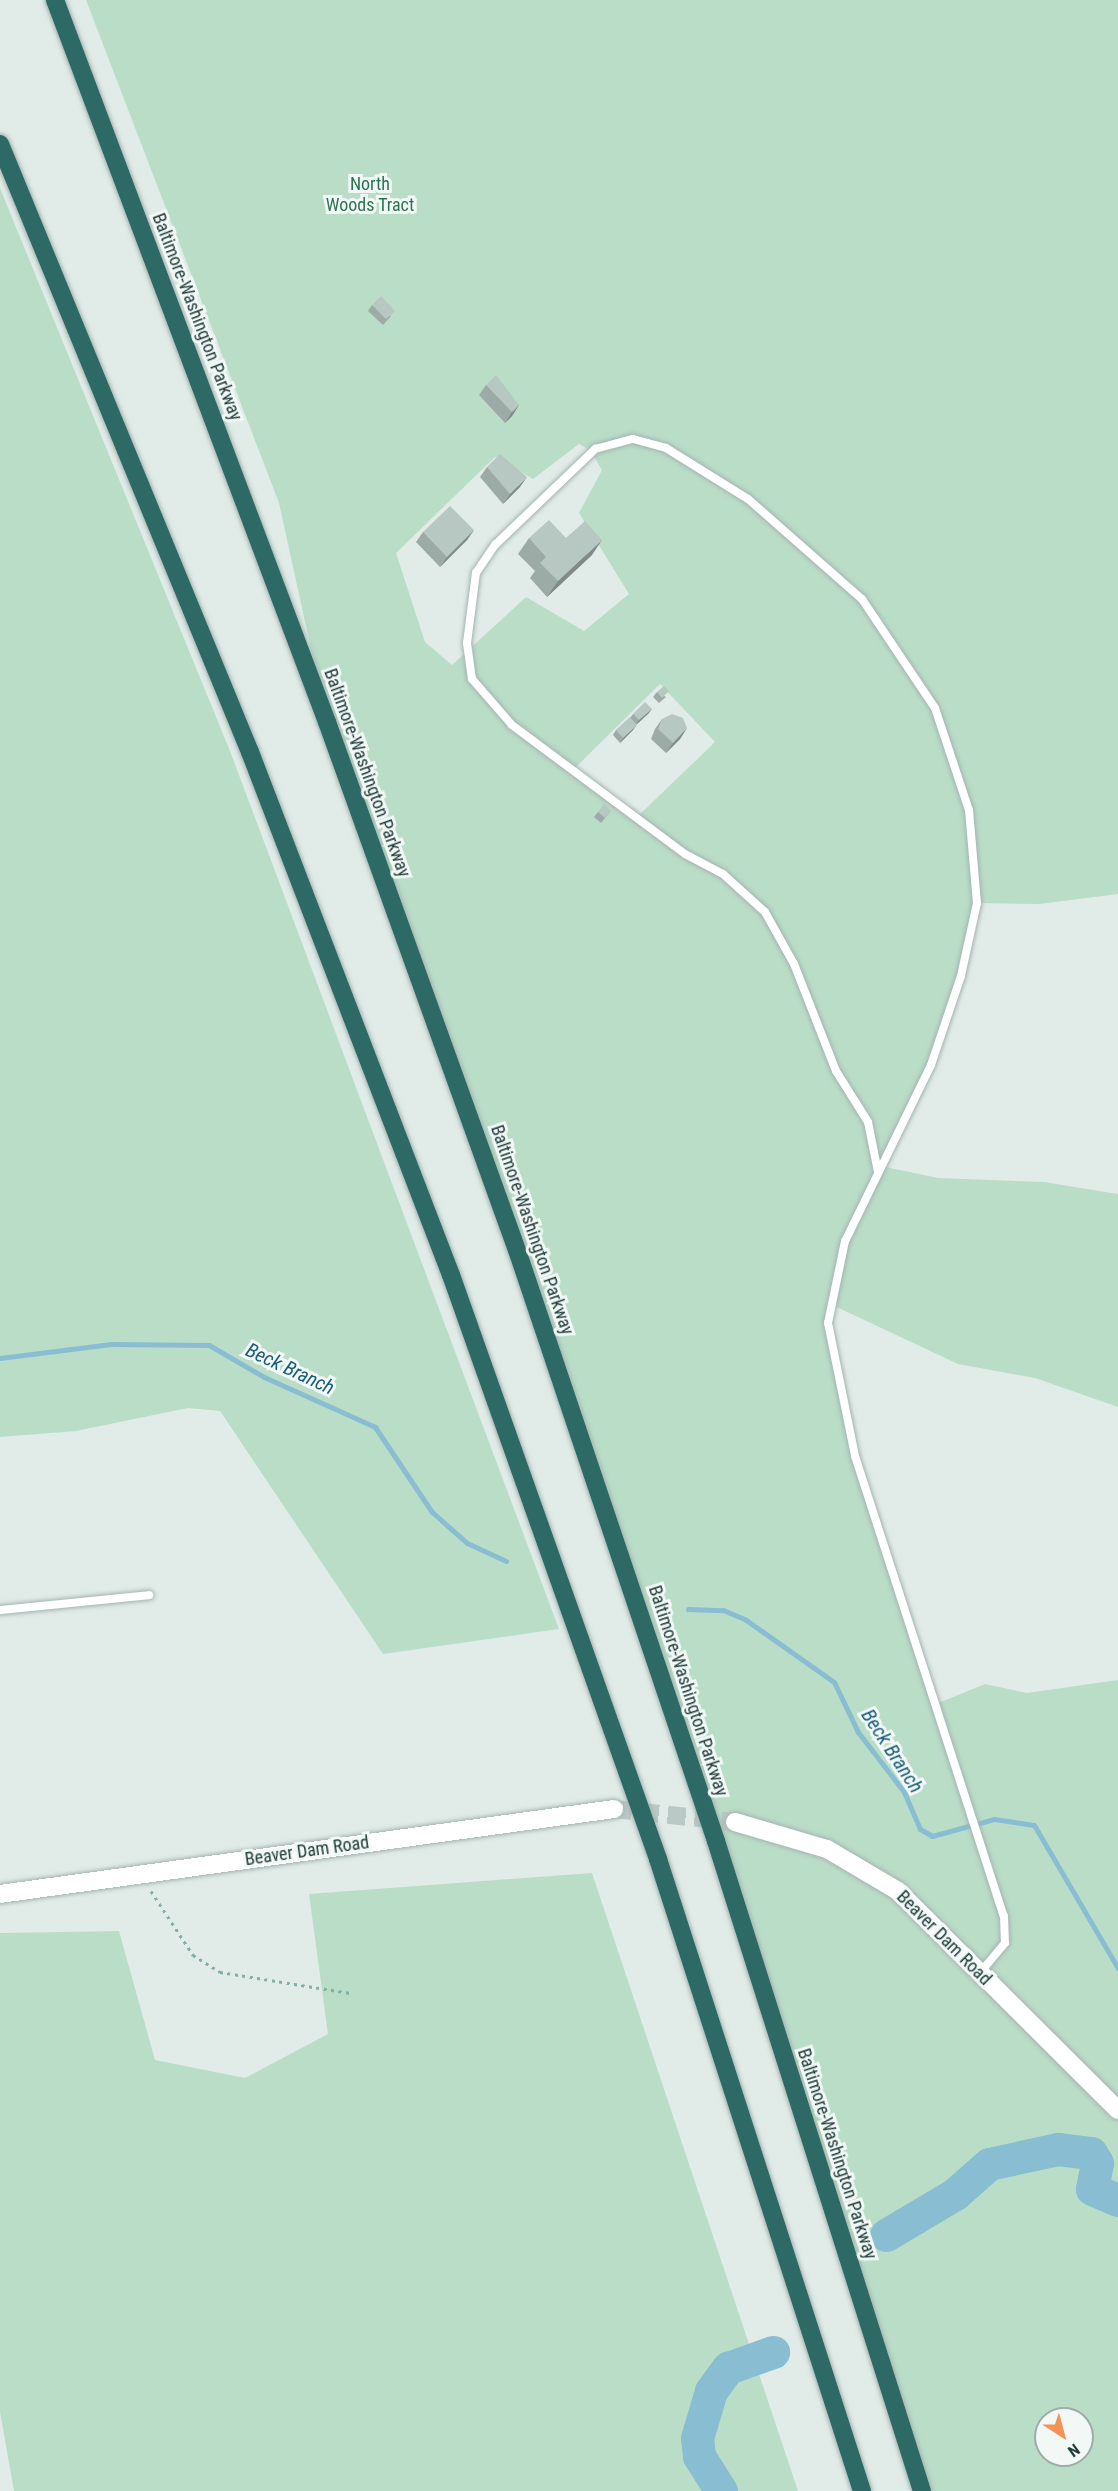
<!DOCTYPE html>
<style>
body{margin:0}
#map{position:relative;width:1118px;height:2491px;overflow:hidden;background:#e1ece9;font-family:"Roboto Condensed",sans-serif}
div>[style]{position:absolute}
.green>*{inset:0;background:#baddc8}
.stream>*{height:5px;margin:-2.5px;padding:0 2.5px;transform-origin:2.5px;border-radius:2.5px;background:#89bdd2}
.river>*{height:33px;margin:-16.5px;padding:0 16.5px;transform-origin:16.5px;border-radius:16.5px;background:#89bdd2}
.secondary-tunnel>*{height:18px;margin-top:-9px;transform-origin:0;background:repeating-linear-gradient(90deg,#bbc9c6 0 18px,transparent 0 27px)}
.path>*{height:3px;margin-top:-1.5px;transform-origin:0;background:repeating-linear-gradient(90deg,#81b0a8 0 3px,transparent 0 7.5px)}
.roads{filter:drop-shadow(0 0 2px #a4b4b1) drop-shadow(0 0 2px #a4b4b1)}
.lane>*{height:8px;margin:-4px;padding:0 4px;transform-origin:4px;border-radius:4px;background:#fff}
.secondary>*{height:18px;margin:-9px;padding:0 9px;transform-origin:9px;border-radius:9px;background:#fff}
.highway>*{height:18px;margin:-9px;padding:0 9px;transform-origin:9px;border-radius:9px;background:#2d6a65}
.wall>*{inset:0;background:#9daba7}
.shaded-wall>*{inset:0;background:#808b88}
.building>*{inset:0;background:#b7c7c2}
span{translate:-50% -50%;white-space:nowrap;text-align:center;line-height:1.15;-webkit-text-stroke:6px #f2f8f6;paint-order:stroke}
.park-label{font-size:18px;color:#2b7451}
.street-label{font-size:18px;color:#213d39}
.water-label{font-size:20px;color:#1b5d7a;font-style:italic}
.north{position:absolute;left:1034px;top:2407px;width:60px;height:60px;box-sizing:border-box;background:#f2f8f6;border:2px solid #9eadaa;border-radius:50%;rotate:144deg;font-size:16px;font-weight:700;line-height:24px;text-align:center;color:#213d39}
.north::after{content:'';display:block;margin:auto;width:21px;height:27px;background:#f39358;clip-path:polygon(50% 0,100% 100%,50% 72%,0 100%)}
</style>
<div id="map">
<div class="green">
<i style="clip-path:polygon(evenodd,86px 0,1118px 0,1118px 894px,1039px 904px,977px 903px,946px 1023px,881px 1166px,938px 1178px,1044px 1182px,1118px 1194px,1118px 1407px,1035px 1378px,958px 1364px,830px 1304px,828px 1323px,843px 1412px,936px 1704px,985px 1684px,1027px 1693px,1118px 1680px,1118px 2491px,922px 2491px,716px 1841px,327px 722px,279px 503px,86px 0,579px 444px,590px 450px,602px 470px,579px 513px,629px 594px,584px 631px,526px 597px,452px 665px,425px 642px,396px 553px,495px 457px,533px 479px,579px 444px,86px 0,660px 684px,715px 742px,636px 818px,573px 770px,660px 684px,86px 0,1046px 2419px,1082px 2419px,1082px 2455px,1046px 2455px,1046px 2419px)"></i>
<i style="clip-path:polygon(0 188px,230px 751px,559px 1629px,383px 1654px,220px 1411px,188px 1408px,76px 1431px,0 1437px)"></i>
<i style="clip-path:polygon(592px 1873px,798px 2491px,14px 2491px,0 2412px,0 1933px,119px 1931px,155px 2060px,245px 2078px,328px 2034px,309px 1894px)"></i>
</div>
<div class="stream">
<i style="left:0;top:1358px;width:112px;rotate:-7.2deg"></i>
<i style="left:111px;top:1344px;width:98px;rotate:0.6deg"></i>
<i style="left:209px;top:1345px;width:64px;rotate:30.2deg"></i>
<i style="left:264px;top:1377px;width:122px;rotate:24.2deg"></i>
<i style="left:375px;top:1427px;width:102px;rotate:56.2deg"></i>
<i style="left:432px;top:1512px;width:47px;rotate:41.5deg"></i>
<i style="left:467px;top:1543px;width:43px;rotate:24.8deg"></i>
<i style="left:688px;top:1609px;width:35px;rotate:2deg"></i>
<i style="left:723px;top:1610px;width:25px;rotate:23deg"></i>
<i style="left:746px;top:1620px;width:108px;rotate:35.2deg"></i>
<i style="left:834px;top:1682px;width:55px;rotate:64.4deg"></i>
<i style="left:858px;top:1732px;width:76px;rotate:52.5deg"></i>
<i style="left:904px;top:1792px;width:40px;rotate:66.6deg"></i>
<i style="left:920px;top:1829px;width:14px;rotate:30deg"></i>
<i style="left:932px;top:1836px;width:64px;rotate:-15.3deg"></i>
<i style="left:994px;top:1819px;width:40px;rotate:8.5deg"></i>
<i style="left:1034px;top:1825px;width:166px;rotate:59.6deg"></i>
</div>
<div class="river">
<i style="left:886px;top:2235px;width:80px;rotate:-30.7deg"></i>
<i style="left:955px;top:2194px;width:45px;rotate:-41.4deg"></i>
<i style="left:989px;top:2164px;width:71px;rotate:-12.3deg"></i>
<i style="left:1058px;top:2149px;width:33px;rotate:7deg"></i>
<i style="left:1091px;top:2153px;width:12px;rotate:59deg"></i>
<i style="left:1097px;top:2163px;width:26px;rotate:101deg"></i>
<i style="left:1092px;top:2189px;width:28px;rotate:23deg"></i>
<i style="left:721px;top:2491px;width:41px;rotate:-122.2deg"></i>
<i style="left:699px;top:2456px;width:18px;rotate:-96deg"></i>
<i style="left:697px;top:2438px;width:49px;rotate:-73.4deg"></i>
<i style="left:711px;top:2391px;width:29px;rotate:-54deg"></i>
<i style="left:728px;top:2368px;width:48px;rotate:-19.6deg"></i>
</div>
<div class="secondary-tunnel">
<i style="left:614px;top:1809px;width:122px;rotate:6.1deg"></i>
</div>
<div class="path">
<i style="left:151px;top:1891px;width:77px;rotate:56.7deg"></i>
<i style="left:193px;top:1955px;width:32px;rotate:32deg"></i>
<i style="left:220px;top:1972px;width:132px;rotate:9.2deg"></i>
</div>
<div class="roads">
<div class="lane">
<i style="left:878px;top:1172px;width:51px;rotate:-101.3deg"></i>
<i style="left:868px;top:1122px;width:60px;rotate:-122.1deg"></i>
<i style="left:836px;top:1071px;width:115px;rotate:-111.4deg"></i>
<i style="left:794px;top:964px;width:60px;rotate:-119.1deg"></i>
<i style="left:765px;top:912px;width:57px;rotate:-137.9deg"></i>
<i style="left:723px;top:874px;width:43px;rotate:-152.2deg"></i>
<i style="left:685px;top:854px;width:216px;rotate:-143.3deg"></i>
<i style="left:512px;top:725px;width:61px;rotate:-131deg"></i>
<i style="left:472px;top:679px;width:36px;rotate:-98deg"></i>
<i style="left:467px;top:643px;width:71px;rotate:-82.7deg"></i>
<i style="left:476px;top:573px;width:34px;rotate:-56deg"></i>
<i style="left:495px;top:545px;width:139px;rotate:-43.8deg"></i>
<i style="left:595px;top:449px;width:39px;rotate:-15deg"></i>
<i style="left:633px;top:439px;width:34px;rotate:15deg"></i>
<i style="left:666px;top:448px;width:97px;rotate:31.9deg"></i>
<i style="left:748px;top:499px;width:152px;rotate:41.3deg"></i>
<i style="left:862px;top:599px;width:131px;rotate:56.2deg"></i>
<i style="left:935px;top:708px;width:108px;rotate:71.6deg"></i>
<i style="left:969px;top:810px;width:93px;rotate:85.1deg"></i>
<i style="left:977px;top:903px;width:75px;rotate:102.4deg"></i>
<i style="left:961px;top:976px;width:94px;rotate:108.6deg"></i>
<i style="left:931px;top:1065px;width:196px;rotate:116deg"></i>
<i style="left:845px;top:1241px;width:84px;rotate:101.7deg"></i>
<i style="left:828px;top:1323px;width:136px;rotate:78.5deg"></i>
<i style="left:855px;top:1456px;width:484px;rotate:72.1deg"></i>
<i style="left:1004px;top:1916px;width:27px;rotate:88deg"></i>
<i style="left:1005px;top:1943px;width:38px;rotate:130deg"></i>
<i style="left:0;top:1610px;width:150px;rotate:-5.7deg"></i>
</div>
<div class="secondary">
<i style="left:735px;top:1822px;width:96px;rotate:16.4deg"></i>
<i style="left:827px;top:1849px;width:82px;rotate:30.6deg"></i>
<i style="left:898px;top:1891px;width:310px;rotate:44.9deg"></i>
<i style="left:0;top:1894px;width:620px;rotate:-7.88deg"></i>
</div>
<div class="highway">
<i style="left:55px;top:0;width:772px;rotate:69.36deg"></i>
<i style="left:327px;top:722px;width:567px;rotate:70.22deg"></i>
<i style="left:519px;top:1256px;width:617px;rotate:71.39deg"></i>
<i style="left:716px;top:1841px;width:682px;rotate:72.42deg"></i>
<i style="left:0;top:144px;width:657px;rotate:67.65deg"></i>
<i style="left:250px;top:752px;width:560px;rotate:68.98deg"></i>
<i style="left:451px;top:1275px;width:620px;rotate:70.48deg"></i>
<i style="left:658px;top:1859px;width:664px;rotate:72.11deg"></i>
</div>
</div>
<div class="wall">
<i style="clip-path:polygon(372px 305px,391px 316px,383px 325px,368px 311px)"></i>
<i style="clip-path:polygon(486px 385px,519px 405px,512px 416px,505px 423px,479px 395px)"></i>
<i style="clip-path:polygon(487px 467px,520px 487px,503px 504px,480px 477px)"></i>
<i style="clip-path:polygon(474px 530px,467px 540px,440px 567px,416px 542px,423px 532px)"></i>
<i style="clip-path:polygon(529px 538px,566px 538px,592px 555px,547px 597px,530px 578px,535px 571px,518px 554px)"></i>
<i style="clip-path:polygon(657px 692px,666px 697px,659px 703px,653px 697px)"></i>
<i style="clip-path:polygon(652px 709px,648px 714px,636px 724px,633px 730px,620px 743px,613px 735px,616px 730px,630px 718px,633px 714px)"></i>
<i style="clip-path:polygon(662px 719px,687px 728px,680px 739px,666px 753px,651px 739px,655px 729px)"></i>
<i style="clip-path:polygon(611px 811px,601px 823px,594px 817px,598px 812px)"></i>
</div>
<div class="shaded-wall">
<i style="clip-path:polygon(519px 405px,512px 416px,505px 423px,512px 412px)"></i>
<i style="clip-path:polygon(527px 477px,520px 487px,503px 504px,510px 494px)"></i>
<i style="clip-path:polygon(474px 530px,467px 540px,440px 567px,447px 557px)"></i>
<i style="clip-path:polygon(602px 540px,592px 555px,547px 597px,558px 581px)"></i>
<i style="clip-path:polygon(652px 709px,648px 714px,635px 726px,639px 720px)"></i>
<i style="clip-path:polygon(637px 725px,633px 730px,620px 743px,623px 738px)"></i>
<i style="clip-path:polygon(687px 728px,680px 739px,666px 753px,673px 743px)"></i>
</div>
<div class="building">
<i style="clip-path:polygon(381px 296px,395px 311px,386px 319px,372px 305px)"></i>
<i style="clip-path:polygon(496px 375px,519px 405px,512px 412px,486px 385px)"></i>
<i style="clip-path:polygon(500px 454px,527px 477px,510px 494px,487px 467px)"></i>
<i style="clip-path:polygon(450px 506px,474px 530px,447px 557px,423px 532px)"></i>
<i style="clip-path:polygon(549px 520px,566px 538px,585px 521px,602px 540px,558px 581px,540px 563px,546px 557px,529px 538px)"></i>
<i style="clip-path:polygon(664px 686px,669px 691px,662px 698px,657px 692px)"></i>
<i style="clip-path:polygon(645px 702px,652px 709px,639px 720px,633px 714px)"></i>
<i style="clip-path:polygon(672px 714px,683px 718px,687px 728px,673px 743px,658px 729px,662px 719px)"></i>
<i style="clip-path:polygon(630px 717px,637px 725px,623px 738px,616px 730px)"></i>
<i style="clip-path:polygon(604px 804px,611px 811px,605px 818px,598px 812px)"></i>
</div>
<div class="park-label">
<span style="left:370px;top:195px">North<br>Woods Tract</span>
</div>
<div class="street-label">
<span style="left:197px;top:317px;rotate:69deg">Baltimore-Washington Parkway</span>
<span style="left:367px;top:773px;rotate:70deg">Baltimore-Washington Parkway</span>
<span style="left:532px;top:1230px;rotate:71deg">Baltimore-Washington Parkway</span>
<span style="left:688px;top:1691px;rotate:72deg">Baltimore-Washington Parkway</span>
<span style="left:307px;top:1851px;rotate:-8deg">Beaver Dam Road</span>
<span style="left:944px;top:1938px;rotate:45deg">Beaver Dam Road</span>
<span style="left:837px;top:2154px;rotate:72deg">Baltimore-Washington Parkway</span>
</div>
<div class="water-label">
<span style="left:290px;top:1369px;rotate:25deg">Beck Branch</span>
<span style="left:892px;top:1751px;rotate:57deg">Beck Branch</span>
</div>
<div class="north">N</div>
</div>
